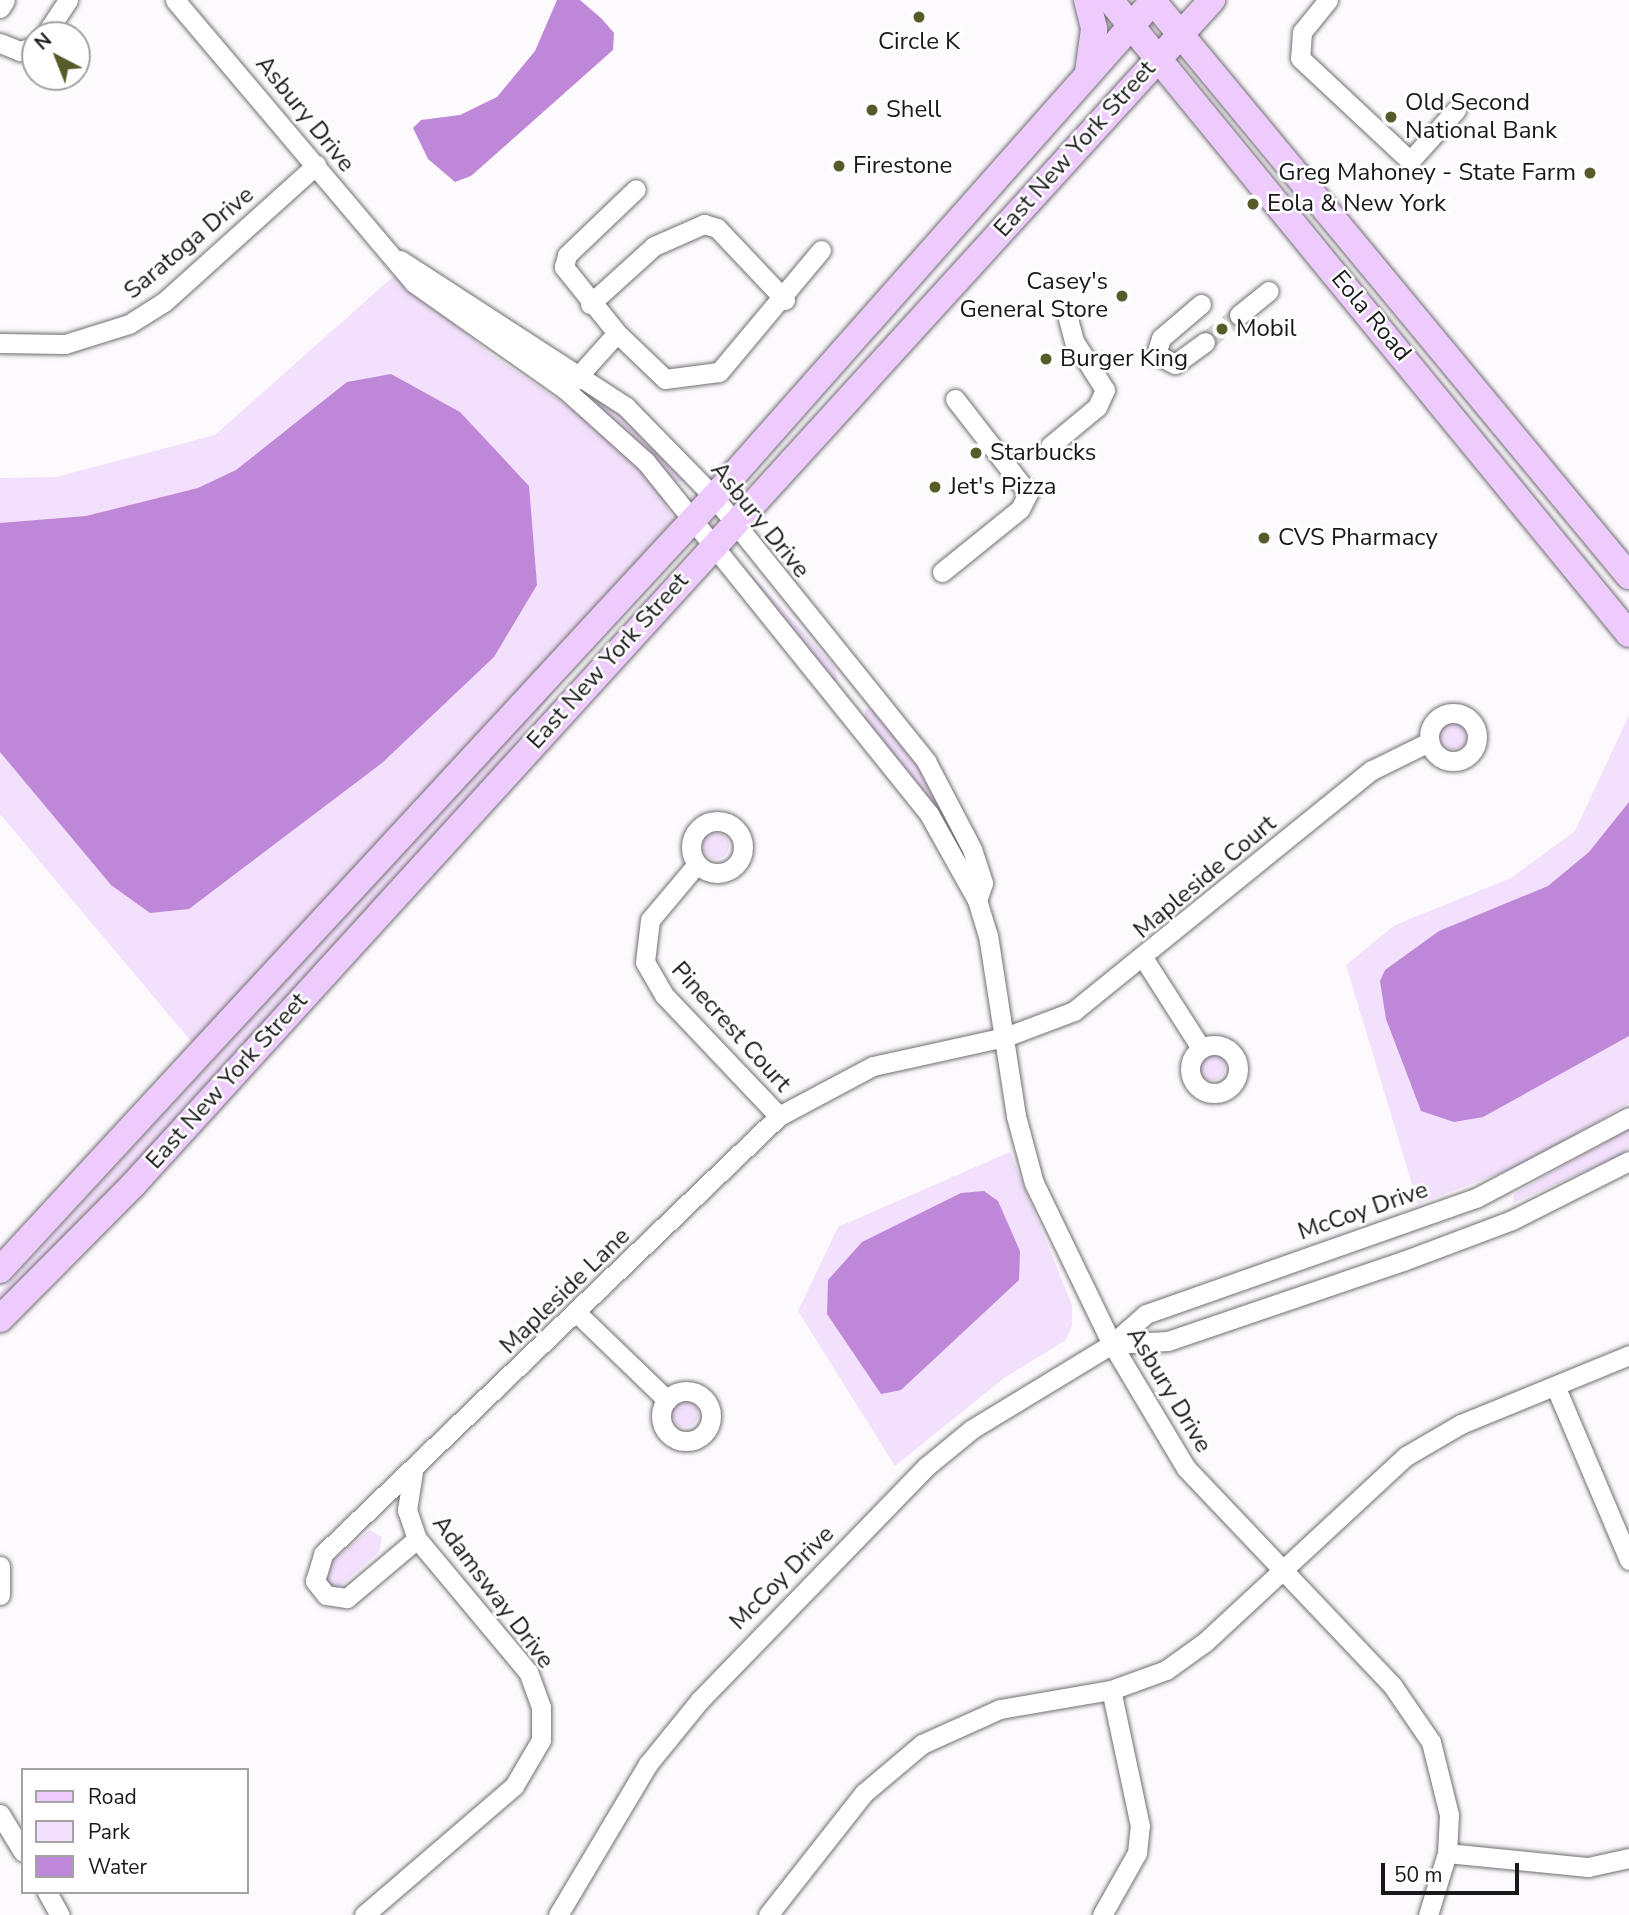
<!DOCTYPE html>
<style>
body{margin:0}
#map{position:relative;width:1629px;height:1915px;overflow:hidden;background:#fdfafe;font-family:"Nunito Sans",sans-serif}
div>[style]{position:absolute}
.green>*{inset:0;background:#f3e0fc}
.round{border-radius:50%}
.water>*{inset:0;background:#be87d8}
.minor-tunnel>*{height:19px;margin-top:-9.5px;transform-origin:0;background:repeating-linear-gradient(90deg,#dbd8dc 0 19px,transparent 0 29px)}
.roads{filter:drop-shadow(0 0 2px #716f72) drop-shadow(0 0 2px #716f72)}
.minor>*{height:19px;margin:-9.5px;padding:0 9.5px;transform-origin:9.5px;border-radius:9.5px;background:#fff}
.minor>.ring{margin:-9.5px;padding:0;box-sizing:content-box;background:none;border:19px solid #fff;border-radius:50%}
.major>*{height:26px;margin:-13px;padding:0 13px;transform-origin:13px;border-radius:13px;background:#edcbfd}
.dots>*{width:19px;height:19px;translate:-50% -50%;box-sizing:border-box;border:4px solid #fff;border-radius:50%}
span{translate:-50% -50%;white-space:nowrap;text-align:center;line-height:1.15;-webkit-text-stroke:5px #fff;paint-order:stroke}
.poi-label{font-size:24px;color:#19181a}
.left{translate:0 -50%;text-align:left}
.right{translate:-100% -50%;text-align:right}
.street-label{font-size:24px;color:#19181a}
.legend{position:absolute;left:21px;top:1768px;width:228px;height:126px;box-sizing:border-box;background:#fff;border:2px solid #a3a3a3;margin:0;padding:9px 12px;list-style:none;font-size:21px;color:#19181a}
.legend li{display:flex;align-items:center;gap:14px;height:35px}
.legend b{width:35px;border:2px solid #a3a3a3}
.north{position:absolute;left:21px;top:21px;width:70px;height:70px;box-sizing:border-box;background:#fff;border:2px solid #a3a3a3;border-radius:50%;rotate:318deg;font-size:19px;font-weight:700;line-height:28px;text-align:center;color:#19181a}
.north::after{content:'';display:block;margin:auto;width:24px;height:32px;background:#575b29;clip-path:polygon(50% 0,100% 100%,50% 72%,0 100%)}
.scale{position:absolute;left:1381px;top:1863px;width:138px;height:32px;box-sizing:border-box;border:4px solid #19181a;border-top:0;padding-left:9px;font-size:21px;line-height:24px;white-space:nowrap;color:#19181a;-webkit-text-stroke:5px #fff;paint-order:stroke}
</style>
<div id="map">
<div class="green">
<i style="clip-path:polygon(396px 274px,489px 353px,586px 418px,654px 481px,674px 520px,195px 1046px,0 814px,0 478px,56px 477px,215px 435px)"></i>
<i style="clip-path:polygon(602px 396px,687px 481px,677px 482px,598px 407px,596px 397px)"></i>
<i style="clip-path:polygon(740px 562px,834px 666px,838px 680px,833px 682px)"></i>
<i style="clip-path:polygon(562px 680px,502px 762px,125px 1177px,0 1302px,0 1292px)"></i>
<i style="clip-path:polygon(872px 708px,903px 741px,952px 819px,978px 886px,864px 722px,865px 710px)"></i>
<i style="clip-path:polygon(1629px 715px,1629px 1103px,1522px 1165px,1418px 1204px,1346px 965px,1395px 925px,1511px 878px,1575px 831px)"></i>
<i class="round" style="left:1440px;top:723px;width:26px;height:26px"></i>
<i class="round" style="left:703px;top:833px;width:26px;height:26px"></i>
<i class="round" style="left:1199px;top:1054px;width:26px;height:26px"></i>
<i style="clip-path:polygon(1629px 1129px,1629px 1148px,1617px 1157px,1513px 1203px,1514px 1194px)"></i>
<i style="clip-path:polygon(1010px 1152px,1072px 1305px,1072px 1325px,1066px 1340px,1004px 1378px,895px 1466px,798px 1311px,838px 1227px)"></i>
<i class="round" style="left:672px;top:1401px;width:26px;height:26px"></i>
<i style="clip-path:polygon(370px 1530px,382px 1537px,379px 1552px,339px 1587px,329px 1588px,320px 1578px,324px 1567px)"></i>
</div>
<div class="water">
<i style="clip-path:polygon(557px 0,580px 0,602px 19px,614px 33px,613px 50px,471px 176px,455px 182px,428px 159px,413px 128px,421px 120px,460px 115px,497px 97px,535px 51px)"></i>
<i style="clip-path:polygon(391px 374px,460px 412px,529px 486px,537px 585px,494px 657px,382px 763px,189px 909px,150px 913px,111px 885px,0 752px,0 523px,86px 516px,198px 488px,236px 470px,347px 382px)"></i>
<i style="clip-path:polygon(1629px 802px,1629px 1036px,1483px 1117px,1454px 1122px,1421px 1111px,1386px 1019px,1380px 981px,1385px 970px,1439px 931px,1548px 886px,1589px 852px)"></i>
<i style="clip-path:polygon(984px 1191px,998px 1201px,1020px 1251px,1019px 1280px,901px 1390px,881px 1394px,827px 1314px,828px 1280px,862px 1242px,961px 1193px)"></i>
</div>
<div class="minor-tunnel">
<i style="left:1205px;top:342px;width:43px;rotate:-38.5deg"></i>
</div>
<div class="roads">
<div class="minor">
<i style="left:175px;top:0;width:370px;rotate:49.8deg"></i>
<i style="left:414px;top:283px;width:186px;rotate:35.1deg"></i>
<i style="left:566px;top:390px;width:108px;rotate:42deg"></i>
<i style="left:646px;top:462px;width:452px;rotate:51.2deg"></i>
<i style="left:929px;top:814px;width:98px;rotate:60.8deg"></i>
<i style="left:977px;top:900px;width:37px;rotate:73deg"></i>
<i style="left:988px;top:935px;width:183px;rotate:81.2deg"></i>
<i style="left:1016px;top:1116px;width:69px;rotate:75deg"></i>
<i style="left:1034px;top:1183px;width:179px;rotate:64.2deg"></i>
<i style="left:1112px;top:1344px;width:144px;rotate:59.2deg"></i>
<i style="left:1186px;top:1468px;width:299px;rotate:46.5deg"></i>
<i style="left:1392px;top:1685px;width:69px;rotate:55.6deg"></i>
<i style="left:1431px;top:1742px;width:75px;rotate:76.1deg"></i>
<i style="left:1449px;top:1815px;width:38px;rotate:93deg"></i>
<i style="left:1447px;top:1853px;width:65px;rotate:107deg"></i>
<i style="left:1328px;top:0;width:41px;rotate:129.1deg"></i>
<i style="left:1302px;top:32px;width:26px;rotate:94deg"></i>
<i style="left:1300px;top:58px;width:151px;rotate:43.1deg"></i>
<i style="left:1410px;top:161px;width:69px;rotate:-48deg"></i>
<i style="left:0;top:8px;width:9px;rotate:-58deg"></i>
<i style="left:45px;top:35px;width:42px;rotate:-56.7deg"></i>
<i style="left:0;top:43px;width:22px;rotate:22deg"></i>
<i style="left:20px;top:51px;width:16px;rotate:-18deg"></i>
<i style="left:400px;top:260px;width:270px;rotate:33deg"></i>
<i style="left:626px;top:407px;width:126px;rotate:45.6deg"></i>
<i style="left:714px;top:497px;width:339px;rotate:51.2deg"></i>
<i style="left:926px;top:761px;width:99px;rotate:62.4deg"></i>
<i style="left:972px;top:849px;width:36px;rotate:72deg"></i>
<i style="left:983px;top:883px;width:18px;rotate:109deg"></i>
<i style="left:590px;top:304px;width:86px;rotate:-42.2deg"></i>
<i style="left:654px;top:246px;width:55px;rotate:-23.7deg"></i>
<i style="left:704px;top:224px;width:14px;rotate:17deg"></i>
<i style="left:717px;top:228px;width:99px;rotate:46.6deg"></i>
<i style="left:1201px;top:304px;width:52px;rotate:139.6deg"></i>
<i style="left:1161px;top:338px;width:17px;rotate:107deg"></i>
<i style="left:1156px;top:354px;width:21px;rotate:28deg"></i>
<i style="left:1175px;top:364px;width:37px;rotate:-36deg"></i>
<i style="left:1239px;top:315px;width:38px;rotate:-39deg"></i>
<i style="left:617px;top:333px;width:85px;rotate:-128.8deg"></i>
<i style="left:564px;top:267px;width:12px;rotate:-76deg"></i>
<i style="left:567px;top:255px;width:95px;rotate:-43.7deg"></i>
<i style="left:0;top:343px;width:65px;rotate:0.9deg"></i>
<i style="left:65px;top:344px;width:67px;rotate:-17.4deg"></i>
<i style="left:129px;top:324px;width:41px;rotate:-32.2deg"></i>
<i style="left:164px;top:302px;width:205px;rotate:-42deg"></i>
<i style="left:572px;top:383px;width:67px;rotate:-48deg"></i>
<i style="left:617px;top:333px;width:66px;rotate:43.8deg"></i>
<i style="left:665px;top:379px;width:54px;rotate:-7.4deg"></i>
<i style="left:719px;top:372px;width:159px;rotate:-50.1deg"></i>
<i style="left:1050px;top:446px;width:61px;rotate:-39.7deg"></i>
<i style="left:1097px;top:407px;width:19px;rotate:-65deg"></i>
<i style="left:1105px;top:390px;width:58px;rotate:-122.3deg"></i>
<i style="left:1074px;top:341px;width:23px;rotate:-105deg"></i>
<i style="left:942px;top:572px;width:100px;rotate:-38.9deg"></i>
<i style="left:1020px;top:509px;width:18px;rotate:-63deg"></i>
<i style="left:1028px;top:493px;width:119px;rotate:-127.8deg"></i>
<i class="ring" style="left:1429px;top:713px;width:29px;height:29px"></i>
<i class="ring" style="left:691px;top:821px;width:33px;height:33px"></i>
<i style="left:697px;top:864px;width:73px;rotate:130deg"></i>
<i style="left:650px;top:920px;width:42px;rotate:96.8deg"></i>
<i style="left:645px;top:962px;width:38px;rotate:60deg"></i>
<i style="left:664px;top:995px;width:167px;rotate:46.5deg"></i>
<i style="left:1144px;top:959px;width:106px;rotate:57.4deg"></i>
<i class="ring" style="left:1190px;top:1045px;width:29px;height:29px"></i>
<i style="left:578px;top:1314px;width:124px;rotate:44deg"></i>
<i style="left:1112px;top:1344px;width:56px;rotate:-3.1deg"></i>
<i style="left:1168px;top:1341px;width:248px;rotate:-18.8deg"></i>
<i style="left:1403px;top:1261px;width:116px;rotate:-20.6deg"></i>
<i style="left:1512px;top:1220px;width:131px;rotate:-26.8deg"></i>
<i style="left:1556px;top:1388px;width:187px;rotate:67deg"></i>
<i class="ring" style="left:661px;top:1391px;width:31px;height:31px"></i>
<i style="left:417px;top:1539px;width:92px;rotate:139.9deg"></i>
<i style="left:347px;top:1598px;width:21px;rotate:-172deg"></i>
<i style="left:326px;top:1595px;width:18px;rotate:-128deg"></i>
<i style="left:315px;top:1581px;width:28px;rotate:-73deg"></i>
<i style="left:323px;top:1554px;width:632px;rotate:-43.85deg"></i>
<i style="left:779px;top:1116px;width:106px;rotate:-28deg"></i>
<i style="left:873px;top:1066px;width:135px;rotate:-12.4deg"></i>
<i style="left:1005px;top:1037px;width:74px;rotate:-20.6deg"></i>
<i style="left:1074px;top:1011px;width:383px;rotate:-39deg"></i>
<i style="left:1372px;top:770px;width:64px;rotate:-26.2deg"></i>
<i style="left:0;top:1566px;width:29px;rotate:90deg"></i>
<i style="left:0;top:1814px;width:44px;rotate:58.8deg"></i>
<i style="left:1447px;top:1853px;width:142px;rotate:5.7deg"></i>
<i style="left:1588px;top:1867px;width:42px;rotate:-12.4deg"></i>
<i style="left:47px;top:1892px;width:26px;rotate:61deg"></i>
<i style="left:364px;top:1915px;width:198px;rotate:-40.7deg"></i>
<i style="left:514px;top:1786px;width:53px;rotate:-59.6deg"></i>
<i style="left:541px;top:1740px;width:33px;rotate:-90deg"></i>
<i style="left:541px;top:1707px;width:37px;rotate:-110deg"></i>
<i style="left:528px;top:1672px;width:173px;rotate:-129.8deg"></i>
<i style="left:417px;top:1539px;width:31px;rotate:-109deg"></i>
<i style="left:407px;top:1510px;width:37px;rotate:-81deg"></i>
<i style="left:558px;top:1915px;width:176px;rotate:-59.2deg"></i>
<i style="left:648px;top:1764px;width:82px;rotate:-50.9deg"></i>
<i style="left:700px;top:1700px;width:326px;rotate:-45.9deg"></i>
<i style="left:927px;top:1466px;width:58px;rotate:-39.4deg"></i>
<i style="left:972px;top:1429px;width:164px;rotate:-31.3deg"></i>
<i style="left:1112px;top:1344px;width:45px;rotate:-41.4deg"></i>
<i style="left:1146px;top:1314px;width:350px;rotate:-19.4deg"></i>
<i style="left:1476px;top:1198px;width:173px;rotate:-27.9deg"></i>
<i style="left:768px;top:1915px;width:155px;rotate:-51.8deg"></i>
<i style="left:864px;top:1793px;width:76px;rotate:-40.2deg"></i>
<i style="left:922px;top:1744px;width:85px;rotate:-24.2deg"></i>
<i style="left:1000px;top:1709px;width:113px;rotate:-9.7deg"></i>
<i style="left:1111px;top:1690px;width:59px;rotate:-20deg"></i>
<i style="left:1166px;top:1670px;width:48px;rotate:-35.7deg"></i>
<i style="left:1205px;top:1642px;width:274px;rotate:-42.8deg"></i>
<i style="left:1406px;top:1456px;width:64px;rotate:-30.2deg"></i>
<i style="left:1461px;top:1424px;width:182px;rotate:-22.3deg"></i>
<i style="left:1102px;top:1915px;width:71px;rotate:-60.6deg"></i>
<i style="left:1137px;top:1853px;width:27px;rotate:-84deg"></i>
<i style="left:1140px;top:1826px;width:139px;rotate:-102deg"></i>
</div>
<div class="major">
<i style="left:1087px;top:0;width:30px;rotate:76deg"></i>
<i style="left:1094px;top:29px;width:43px;rotate:97.9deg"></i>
<i style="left:1110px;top:0;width:819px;rotate:50.7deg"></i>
<i style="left:1152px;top:0;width:748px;rotate:50.37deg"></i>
<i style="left:0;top:1270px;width:1052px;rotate:-47.27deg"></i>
<i style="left:714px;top:497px;width:664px;rotate:-48.48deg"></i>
<i style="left:0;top:1319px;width:189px;rotate:-45.2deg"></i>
<i style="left:133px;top:1185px;width:1603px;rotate:-47.68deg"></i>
</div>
</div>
<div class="dots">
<i style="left:919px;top:17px;background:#575b29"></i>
<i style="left:872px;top:110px;background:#575b29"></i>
<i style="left:1391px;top:117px;background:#575b29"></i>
<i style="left:839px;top:166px;background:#575b29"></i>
<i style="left:1590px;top:173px;background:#575b29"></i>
<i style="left:1253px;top:204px;background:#575b29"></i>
<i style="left:1122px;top:296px;background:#575b29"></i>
<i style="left:1222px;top:329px;background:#575b29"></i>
<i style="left:1046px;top:359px;background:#575b29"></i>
<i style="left:976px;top:453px;background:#575b29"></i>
<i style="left:935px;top:487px;background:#575b29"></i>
<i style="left:1264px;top:538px;background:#575b29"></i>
</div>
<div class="poi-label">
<span style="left:919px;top:42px">Circle K</span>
<span class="left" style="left:1405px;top:117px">Old Second<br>National Bank</span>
<span class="left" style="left:886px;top:110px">Shell</span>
<span class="left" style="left:853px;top:166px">Firestone</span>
<span class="right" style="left:1576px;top:173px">Greg Mahoney - State Farm</span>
<span class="left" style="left:1267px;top:204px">Eola &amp; New York</span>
<span class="right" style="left:1108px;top:296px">Casey's<br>General Store</span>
<span class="left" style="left:1236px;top:329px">Mobil</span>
<span class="left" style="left:1060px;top:359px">Burger King</span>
<span class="left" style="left:990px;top:453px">Starbucks</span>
<span class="left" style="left:949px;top:487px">Jet's Pizza</span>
<span class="left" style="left:1278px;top:538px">CVS Pharmacy</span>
</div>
<div class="street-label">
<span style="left:305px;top:114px;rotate:51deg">Asbury Drive</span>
<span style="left:1075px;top:149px;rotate:-48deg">East New York Street</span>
<span style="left:189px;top:243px;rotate:-40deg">Saratoga Drive</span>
<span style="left:1371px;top:316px;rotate:50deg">Eola Road</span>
<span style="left:760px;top:520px;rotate:51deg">Asbury Drive</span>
<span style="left:608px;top:661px;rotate:-48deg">East New York Street</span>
<span style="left:1205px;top:877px;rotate:-40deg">Mapleside Court</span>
<span style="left:731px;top:1027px;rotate:48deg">Pinecrest Court</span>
<span style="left:227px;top:1081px;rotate:-48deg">East New York Street</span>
<span style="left:1363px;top:1211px;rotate:-19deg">McCoy Drive</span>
<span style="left:565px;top:1291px;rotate:-44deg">Mapleside Lane</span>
<span style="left:1169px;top:1390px;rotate:59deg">Asbury Drive</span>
<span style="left:782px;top:1578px;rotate:-45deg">McCoy Drive</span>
<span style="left:493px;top:1592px;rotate:53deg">Adamsway Drive</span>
</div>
<ul class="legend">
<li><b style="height:9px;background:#edcbfd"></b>Road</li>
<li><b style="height:19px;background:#f3e0fc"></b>Park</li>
<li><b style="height:19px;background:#be87d8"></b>Water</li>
</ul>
<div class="north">N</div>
<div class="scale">50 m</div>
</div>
